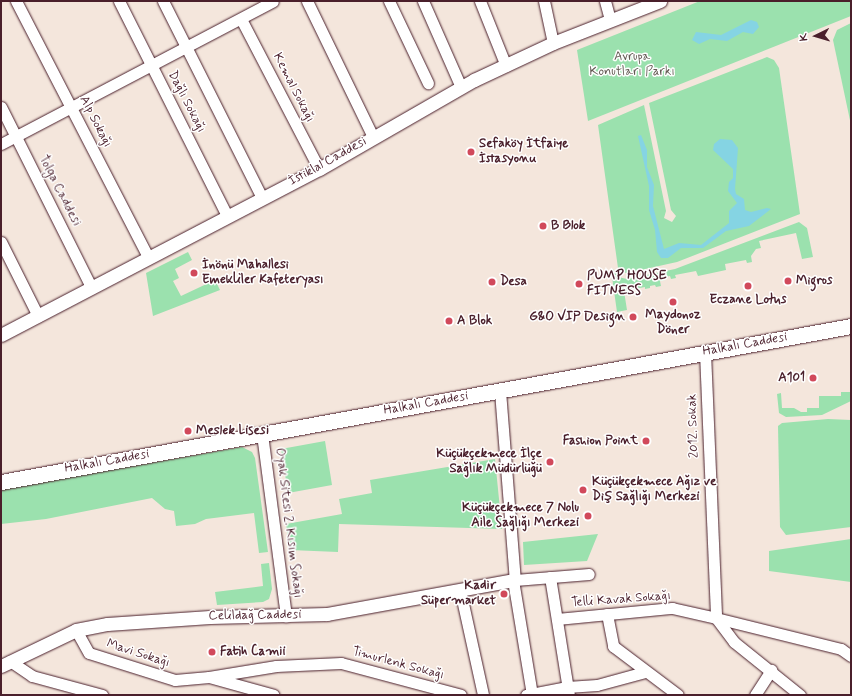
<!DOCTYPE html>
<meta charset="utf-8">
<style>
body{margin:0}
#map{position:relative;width:852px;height:696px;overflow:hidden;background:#f4e6dc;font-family:Mynerve,sans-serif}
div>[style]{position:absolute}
.green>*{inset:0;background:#9be1ae}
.water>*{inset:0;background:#85d4e3}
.roads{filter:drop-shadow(0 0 1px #4a1f2b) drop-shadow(0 0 1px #4a1f2b)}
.minor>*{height:11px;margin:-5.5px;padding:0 5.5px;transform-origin:5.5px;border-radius:5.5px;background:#fff}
.tertiary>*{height:13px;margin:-6.5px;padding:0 6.5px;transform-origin:6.5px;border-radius:6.5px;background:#fff}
.secondary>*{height:15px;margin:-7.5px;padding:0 7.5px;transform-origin:7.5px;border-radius:7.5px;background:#fff}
.dots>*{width:11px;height:11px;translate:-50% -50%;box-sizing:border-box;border:2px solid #fff;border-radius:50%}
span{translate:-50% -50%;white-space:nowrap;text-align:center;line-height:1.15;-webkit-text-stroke:3px #fff;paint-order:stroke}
.park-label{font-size:13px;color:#625952}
.street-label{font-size:13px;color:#4a1f2b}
.poi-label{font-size:13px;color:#4a1f2b;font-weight:700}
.left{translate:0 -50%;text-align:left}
.right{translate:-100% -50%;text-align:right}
.frame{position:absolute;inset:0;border:2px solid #4a1f2b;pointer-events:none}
.north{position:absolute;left:796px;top:16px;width:40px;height:40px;-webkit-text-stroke:3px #fff;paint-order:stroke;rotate:265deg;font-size:11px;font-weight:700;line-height:16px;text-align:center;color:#4a1f2b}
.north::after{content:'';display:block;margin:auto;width:14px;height:18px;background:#4a1f2b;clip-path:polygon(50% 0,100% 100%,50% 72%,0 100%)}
</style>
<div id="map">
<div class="green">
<i style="clip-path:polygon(700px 1px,851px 1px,851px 16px,588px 121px,577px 50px)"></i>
<i style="clip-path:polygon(851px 23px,851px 125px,833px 40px,837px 30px)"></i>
<i style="clip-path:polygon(767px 57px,774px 60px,779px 68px,800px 214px,677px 262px,627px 273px,621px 272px,618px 268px,598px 125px,644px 105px,666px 211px,664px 218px,672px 222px,676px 216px,671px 210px,649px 103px)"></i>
<i style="clip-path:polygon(799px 222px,807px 228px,813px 257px,802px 259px,796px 233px,759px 241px,761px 248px,756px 249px,751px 256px,752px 262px,747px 263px,746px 260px,725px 264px,726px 270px,698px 276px,696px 271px,675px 275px,676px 278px,671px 279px,670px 276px,665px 277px,665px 280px,660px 281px,661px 286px,656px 287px,655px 285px,650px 286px,650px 288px,645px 289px,645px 287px,624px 291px,627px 310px,617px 312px,611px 270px,613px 269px,618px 277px,627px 279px,675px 269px)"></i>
<i style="clip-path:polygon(188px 252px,192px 260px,175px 269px,179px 278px,173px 281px,181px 296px,215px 280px,220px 290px,153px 316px,146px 273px)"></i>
<i style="clip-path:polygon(841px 392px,851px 392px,851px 401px,822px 415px,786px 417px,779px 413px,777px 394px,781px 393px,782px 408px,794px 408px,801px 412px,807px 412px,807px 408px,819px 408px,819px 396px,841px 396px)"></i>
<i style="clip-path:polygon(828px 419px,851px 420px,851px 527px,786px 535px,780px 527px,778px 426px,782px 423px)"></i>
<i style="clip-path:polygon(325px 441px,332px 485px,288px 493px,281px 449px)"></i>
<i style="clip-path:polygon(242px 447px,252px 452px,255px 458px,268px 552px,259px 553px,254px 513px,206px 519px,195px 524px,176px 526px,174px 511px,165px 509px,152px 498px,46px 519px,1px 524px,1px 489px)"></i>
<i style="clip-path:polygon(495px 459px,502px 529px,339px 524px,338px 552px,290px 550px,286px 524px,342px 514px,339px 499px,372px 493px,370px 480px)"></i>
<i style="clip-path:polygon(598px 534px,587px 561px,524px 565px,523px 542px)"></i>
<i style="clip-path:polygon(851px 539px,851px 582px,769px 571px,769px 551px)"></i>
<i style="clip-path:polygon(269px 563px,272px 589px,269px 599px,263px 602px,217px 605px,215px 592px,263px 586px,261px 564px)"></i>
</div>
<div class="water">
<i style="clip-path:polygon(751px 20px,757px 22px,759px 27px,753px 34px,743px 32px,727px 41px,710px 39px,699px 44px,692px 40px,696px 32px,721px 35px)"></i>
<i style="clip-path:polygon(641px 135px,647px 150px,647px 167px,654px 185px,653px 206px,664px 249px,679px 243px,701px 245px,729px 223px,729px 211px,737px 203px,728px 191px,729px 182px,733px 178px,733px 169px,713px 150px,714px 144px,720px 139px,732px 140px,738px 148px,735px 189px,736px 194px,744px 199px,745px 210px,751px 212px,767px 208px,771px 209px,749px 226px,726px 231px,703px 248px,681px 248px,668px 258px,661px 258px,657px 252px,655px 230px,649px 210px,649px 186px,638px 136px)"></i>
</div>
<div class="roads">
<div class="minor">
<i style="left:16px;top:1px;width:288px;rotate:62.7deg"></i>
<i style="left:119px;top:1px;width:241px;rotate:63.3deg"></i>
<i style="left:163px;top:1px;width:220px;rotate:63.3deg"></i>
<i style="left:307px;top:1px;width:151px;rotate:64.1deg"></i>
<i style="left:389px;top:1px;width:91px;rotate:64.6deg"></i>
<i style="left:423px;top:1px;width:94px;rotate:66.2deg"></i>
<i style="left:480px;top:1px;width:70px;rotate:68.2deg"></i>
<i style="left:544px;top:1px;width:43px;rotate:77.9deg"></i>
<i style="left:605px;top:1px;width:20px;rotate:75deg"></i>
<i style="left:241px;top:19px;width:169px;rotate:62.5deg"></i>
<i style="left:1px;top:107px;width:201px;rotate:63.4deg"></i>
<i style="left:1px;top:144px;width:307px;rotate:-27.7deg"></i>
<i style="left:1px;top:242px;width:83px;rotate:63.4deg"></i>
<i style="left:705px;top:352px;width:266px;rotate:87.6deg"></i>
<i style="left:716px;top:618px;width:129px;rotate:13.9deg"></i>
<i style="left:841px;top:649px;width:12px;rotate:35deg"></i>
<i style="left:500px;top:391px;width:190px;rotate:85.5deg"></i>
<i style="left:515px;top:580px;width:74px;rotate:-4.6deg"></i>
<i style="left:262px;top:434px;width:184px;rotate:82.5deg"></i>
<i style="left:550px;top:577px;width:120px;rotate:80.9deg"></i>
<i style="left:513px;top:580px;width:117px;rotate:80.6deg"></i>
<i style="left:460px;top:590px;width:107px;rotate:77.6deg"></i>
<i style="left:607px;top:614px;width:33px;rotate:79deg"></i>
<i style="left:613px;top:646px;width:81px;rotate:37deg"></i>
<i style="left:557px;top:619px;width:116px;rotate:-5.5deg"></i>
<i style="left:672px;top:608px;width:45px;rotate:12.8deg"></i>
<i style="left:716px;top:618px;width:30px;rotate:53deg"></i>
<i style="left:734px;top:642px;width:85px;rotate:38.8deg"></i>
<i style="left:76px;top:630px;width:26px;rotate:61deg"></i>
<i style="left:89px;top:653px;width:90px;rotate:17.4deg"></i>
<i style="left:175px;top:680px;width:34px;rotate:-5deg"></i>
<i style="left:209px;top:677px;width:67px;rotate:15.5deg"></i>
<i style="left:10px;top:661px;width:27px;rotate:34deg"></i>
<i style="left:32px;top:676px;width:73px;rotate:15.2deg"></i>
<i style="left:209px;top:677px;width:68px;rotate:-9.3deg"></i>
<i style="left:276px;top:666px;width:65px;rotate:-2.6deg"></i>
<i style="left:341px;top:663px;width:124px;rotate:14.9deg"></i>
<i style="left:526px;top:695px;width:42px;rotate:-11deg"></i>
<i style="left:567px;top:687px;width:30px;rotate:-4deg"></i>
<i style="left:597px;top:685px;width:50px;rotate:-15.2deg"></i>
<i style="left:755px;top:695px;width:30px;rotate:-57deg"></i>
</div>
<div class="tertiary">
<i style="left:1px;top:335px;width:359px;rotate:-27.6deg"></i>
<i style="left:319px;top:169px;width:179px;rotate:-29.9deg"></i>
<i style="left:474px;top:80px;width:87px;rotate:-25.1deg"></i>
<i style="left:553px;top:43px;width:115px;rotate:-21.4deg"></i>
<i style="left:1px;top:666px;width:83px;rotate:-25.6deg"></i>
<i style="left:76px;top:630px;width:32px;rotate:-11deg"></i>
<i style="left:107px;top:624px;width:103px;rotate:-3.9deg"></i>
<i style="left:210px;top:617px;width:117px;rotate:-1.5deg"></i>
<i style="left:327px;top:614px;width:191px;rotate:-10.3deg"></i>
</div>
<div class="secondary">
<i style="left:1px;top:482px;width:864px;rotate:-10.4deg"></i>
</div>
</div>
<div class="dots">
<i style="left:471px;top:152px;background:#d1495b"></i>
<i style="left:543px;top:226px;background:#d1495b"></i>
<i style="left:194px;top:273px;background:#d1495b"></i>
<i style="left:788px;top:281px;background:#d1495b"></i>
<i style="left:492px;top:282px;background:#d1495b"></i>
<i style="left:579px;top:284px;background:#d1495b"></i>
<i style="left:748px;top:286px;background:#d1495b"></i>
<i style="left:673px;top:302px;background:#d1495b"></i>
<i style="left:633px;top:317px;background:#d1495b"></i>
<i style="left:449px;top:321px;background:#d1495b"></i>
<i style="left:813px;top:378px;background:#d1495b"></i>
<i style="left:188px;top:431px;background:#d1495b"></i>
<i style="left:646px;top:441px;background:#d1495b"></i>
<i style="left:550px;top:462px;background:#d1495b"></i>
<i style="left:583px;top:490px;background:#d1495b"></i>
<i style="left:588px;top:516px;background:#d1495b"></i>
<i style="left:504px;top:594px;background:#d1495b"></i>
<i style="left:212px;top:652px;background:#d1495b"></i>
</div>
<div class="park-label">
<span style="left:632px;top:65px">Avrupa<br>Konutları Parkı</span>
</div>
<div class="street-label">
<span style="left:293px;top:88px;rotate:63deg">Kemal Sokağı</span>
<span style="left:186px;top:102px;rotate:63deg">Dağlı Sokağı</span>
<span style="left:95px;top:122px;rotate:63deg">Alp Sokağı</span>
<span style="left:328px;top:162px;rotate:-29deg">İstiklal Caddesi</span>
<span style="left:59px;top:191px;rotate:63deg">Tolga Caddesi</span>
<span style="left:745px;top:345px;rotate:-10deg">Halkalı Caddesi</span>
<span style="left:426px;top:404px;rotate:-10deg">Halkalı Caddesi</span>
<span style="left:694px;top:426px;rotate:-92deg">2012. Sokak</span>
<span style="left:107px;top:462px;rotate:-10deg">Halkalı Caddesi</span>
<span style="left:288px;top:523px;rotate:83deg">Oyak Sitesi 2. Kısım Sokağı</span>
<span style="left:621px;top:600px;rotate:-4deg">Telli Kavak Sokağı</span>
<span style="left:255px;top:616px;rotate:-1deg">Celildağ Caddesi</span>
<span style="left:138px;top:654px;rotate:18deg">Mavi Sokağı</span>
<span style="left:398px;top:664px;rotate:15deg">Timurlenk Sokağı</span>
</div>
<div class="poi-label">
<span class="left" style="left:479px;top:152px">Sefaköy İtfaiye<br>İstasyonu</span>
<span class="left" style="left:551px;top:226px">B Blok</span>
<span class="left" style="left:202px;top:273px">İnönü Mahallesi<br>Emekliler Kafeteryası</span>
<span class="left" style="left:587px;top:284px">PUMP HOUSE<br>FITNESS</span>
<span class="left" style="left:796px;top:281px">Migros</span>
<span class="left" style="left:500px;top:282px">Desa</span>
<span style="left:748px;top:300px">Eczane Lotus</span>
<span style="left:673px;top:323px">Maydonoz<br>Döner</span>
<span class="right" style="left:625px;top:317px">G&amp;O VIP Design</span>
<span class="left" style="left:457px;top:321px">A Blok</span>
<span class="right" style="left:805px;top:378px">A101</span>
<span class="left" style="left:196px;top:431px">Meslek Lisesi</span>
<span class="right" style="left:638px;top:441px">Fashion Point</span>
<span class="right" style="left:542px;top:462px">Küçükçekmece İlçe<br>Sağlık Müdürlüğü</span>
<span class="left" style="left:592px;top:490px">Küçükçekmece Ağız ve<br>Diş Sağlığı Merkezi</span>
<span class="right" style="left:579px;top:516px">Küçükçekmece 7 Nolu<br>Aile Sağlığı Merkezi</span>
<span class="right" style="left:496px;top:594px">Kadir<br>Süpermarket</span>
<span class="left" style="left:220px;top:652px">Fatih Camii</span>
</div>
<div class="frame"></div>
<div class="north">K</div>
</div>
